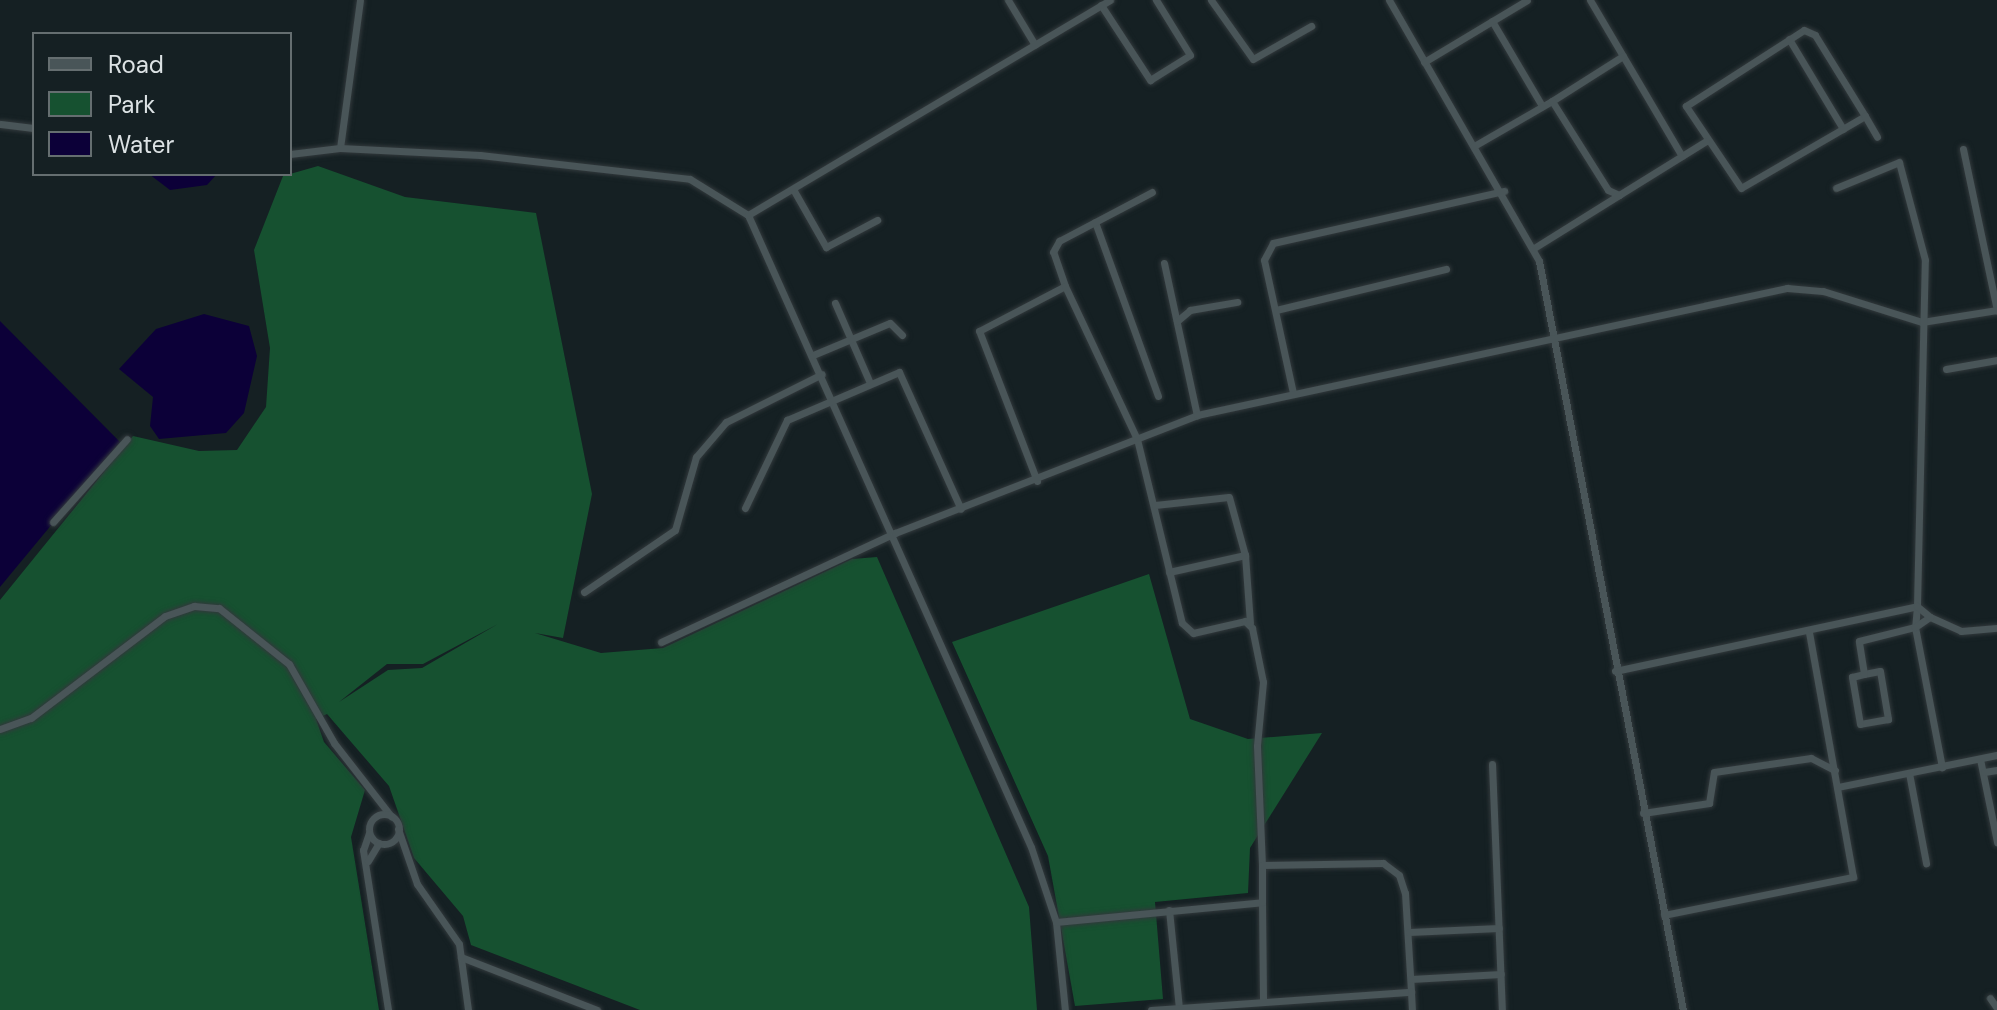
<!DOCTYPE html>
<style>
body{margin:0}
#map{position:relative;width:1997px;height:1010px;overflow:hidden;background:#152023;font-family:"DM Sans",sans-serif}
div>[style]{position:absolute}
.green>*{inset:0;background:#165130}
.water>*{inset:0;background:#0c0038}
.roads{filter:drop-shadow(0 0 2px #32393c) drop-shadow(0 0 2px #32393c)}
.minor>*{height:7px;margin:-3.5px;padding:0 3.5px;transform-origin:3.5px;border-radius:3.5px;background:#495558}
.minor>.ring{margin:-3.5px;padding:0;box-sizing:content-box;background:none;border:7px solid #495558;border-radius:50%}
span{translate:-50% -50%;white-space:nowrap;text-align:center;line-height:1.15;-webkit-text-stroke:8px #152023;paint-order:stroke}
.legend{position:absolute;left:32px;top:32px;width:260px;height:144px;box-sizing:border-box;background:#152023;border:2px solid #656e70;margin:0;padding:10px 14px;list-style:none;font-size:24px;color:#dce2e4}
.legend li{display:flex;align-items:center;gap:16px;height:40px}
.legend b{width:40px;border:2px solid #656e70}
</style>
<div id="map">
<div class="green">
<i style="clip-path:polygon(evenodd,318px 166px,405px 197px,536px 213px,592px 494px,563px 638px,535px 633px,601px 653px,663px 648px,852px 559px,877px 557px,1029px 907px,1037px 1010px,640px 1010px,471px 945px,463px 916px,414px 858px,389px 786px,327px 714px,316px 719px,324px 742px,365px 790px,351px 837px,379px 1010px,0 1010px,0 600px,133px 436px,199px 451px,237px 450px,266px 407px,270px 348px,254px 250px,283px 176px,318px 166px,498px 624px,422px 668px,388px 670px,339px 702px,387px 664px,423px 664px,498px 624px)"></i>
<i style="clip-path:polygon(1149px 574px,1190px 719px,1248px 739px,1322px 733px,1250px 848px,1248px 893px,1155px 902px,1163px 999px,1075px 1006px,1048px 856px,952px 642px)"></i>
</div>
<div class="water">
<i style="clip-path:polygon(149px 174px,217px 174px,207px 185px,170px 190px)"></i>
<i style="clip-path:polygon(204px 314px,249px 326px,257px 356px,244px 413px,226px 433px,159px 439px,150px 426px,153px 397px,119px 369px,156px 329px)"></i>
<i style="clip-path:polygon(0 321px,120px 442px,0 587px)"></i>
</div>
<div class="roads">
<div class="minor">
<i style="left:1008px;top:0;width:52px;rotate:59deg"></i>
<i style="left:1211px;top:0;width:72px;rotate:54.6deg"></i>
<i style="left:1253px;top:59px;width:67px;rotate:-29.6deg"></i>
<i style="left:1389px;top:0;width:301px;rotate:60.1deg"></i>
<i style="left:1539px;top:261px;width:763px;rotate:79.12deg"></i>
<i style="left:1590px;top:0;width:181px;rotate:59.5deg"></i>
<i style="left:1101px;top:5px;width:90px;rotate:56.8deg"></i>
<i style="left:1150px;top:80px;width:47px;rotate:-32deg"></i>
<i style="left:1190px;top:55px;width:65px;rotate:-121.7deg"></i>
<i style="left:1492px;top:21px;width:99px;rotate:59.5deg"></i>
<i style="left:1789px;top:39px;width:105px;rotate:59deg"></i>
<i style="left:1424px;top:62px;width:120px;rotate:-31deg"></i>
<i style="left:1552px;top:101px;width:84px;rotate:-32.4deg"></i>
<i style="left:1865px;top:116px;width:143px;rotate:149.9deg"></i>
<i style="left:1741px;top:188px;width:99px;rotate:-123.9deg"></i>
<i style="left:1686px;top:106px;width:140px;rotate:-32.8deg"></i>
<i style="left:1804px;top:30px;width:12px;rotate:24deg"></i>
<i style="left:1815px;top:35px;width:95px;rotate:58.3deg"></i>
<i style="left:1865px;top:116px;width:24px;rotate:60deg"></i>
<i style="left:0;top:124px;width:34px;rotate:7deg"></i>
<i style="left:1474px;top:146px;width:90px;rotate:-30deg"></i>
<i style="left:1552px;top:101px;width:105px;rotate:57.8deg"></i>
<i style="left:1608px;top:190px;width:12px;rotate:24deg"></i>
<i style="left:1619px;top:195px;width:102px;rotate:-31.8deg"></i>
<i style="left:340px;top:148px;width:149px;rotate:-82.3deg"></i>
<i style="left:1963px;top:149px;width:165px;rotate:78.1deg"></i>
<i style="left:290px;top:154px;width:50px;rotate:-6.8deg"></i>
<i style="left:340px;top:148px;width:140px;rotate:2.9deg"></i>
<i style="left:480px;top:155px;width:211px;rotate:6.5deg"></i>
<i style="left:690px;top:179px;width:68px;rotate:31.8deg"></i>
<i style="left:748px;top:215px;width:692px;rotate:65.88deg"></i>
<i style="left:1031px;top:847px;width:79px;rotate:71.6deg"></i>
<i style="left:1056px;top:922px;width:88px;rotate:84.2deg"></i>
<i style="left:793px;top:189px;width:67px;rotate:60.4deg"></i>
<i style="left:826px;top:247px;width:58px;rotate:-27.9deg"></i>
<i style="left:748px;top:215px;width:421px;rotate:-30.7deg"></i>
<i style="left:1095px;top:222px;width:185px;rotate:70.1deg"></i>
<i style="left:1534px;top:248px;width:100px;rotate:-31.9deg"></i>
<i style="left:1164px;top:263px;width:156px;rotate:77.8deg"></i>
<i style="left:1065px;top:286px;width:36px;rotate:-109deg"></i>
<i style="left:1053px;top:252px;width:13px;rotate:-61deg"></i>
<i style="left:1059px;top:241px;width:105px;rotate:-27.8deg"></i>
<i style="left:835px;top:303px;width:87px;rotate:66.4deg"></i>
<i style="left:1276px;top:310px;width:175px;rotate:-13.6deg"></i>
<i style="left:1177px;top:321px;width:17px;rotate:-40deg"></i>
<i style="left:1190px;top:310px;width:48px;rotate:-9.7deg"></i>
<i style="left:813px;top:355px;width:83px;rotate:-22.6deg"></i>
<i style="left:890px;top:323px;width:17px;rotate:45deg"></i>
<i style="left:1946px;top:369px;width:52px;rotate:-10deg"></i>
<i style="left:1293px;top:393px;width:136px;rotate:-102.3deg"></i>
<i style="left:1264px;top:260px;width:19px;rotate:-62deg"></i>
<i style="left:1273px;top:243px;width:237px;rotate:-12.7deg"></i>
<i style="left:1037px;top:481px;width:161px;rotate:-111.1deg"></i>
<i style="left:979px;top:331px;width:97px;rotate:-27.6deg"></i>
<i style="left:1065px;top:286px;width:169px;rotate:64.8deg"></i>
<i style="left:1137px;top:439px;width:189px;rotate:76.3deg"></i>
<i style="left:1182px;top:623px;width:15px;rotate:42deg"></i>
<i style="left:1193px;top:633px;width:53px;rotate:-13deg"></i>
<i style="left:1245px;top:621px;width:10px;rotate:45deg"></i>
<i style="left:1252px;top:628px;width:55px;rotate:78.5deg"></i>
<i style="left:1263px;top:682px;width:64px;rotate:95.4deg"></i>
<i style="left:1257px;top:746px;width:119px;rotate:87.6deg"></i>
<i style="left:1155px;top:505px;width:74px;rotate:-6.2deg"></i>
<i style="left:1229px;top:497px;width:60px;rotate:74.6deg"></i>
<i style="left:1245px;top:555px;width:68px;rotate:85.8deg"></i>
<i style="left:745px;top:508px;width:98px;rotate:-64.5deg"></i>
<i style="left:787px;top:420px;width:122px;rotate:-23.2deg"></i>
<i style="left:899px;top:372px;width:150px;rotate:65.7deg"></i>
<i style="left:53px;top:522px;width:111px;rotate:-48.3deg"></i>
<i style="left:1169px;top:572px;width:78px;rotate:-12.6deg"></i>
<i style="left:584px;top:592px;width:110px;rotate:-34.3deg"></i>
<i style="left:675px;top:530px;width:76px;rotate:-74deg"></i>
<i style="left:696px;top:457px;width:46px;rotate:-49.4deg"></i>
<i style="left:726px;top:422px;width:107px;rotate:-26.6deg"></i>
<i style="left:1917px;top:606px;width:21px;rotate:95deg"></i>
<i style="left:1915px;top:627px;width:143px;rotate:79.1deg"></i>
<i style="left:1930px;top:617px;width:34px;rotate:24deg"></i>
<i style="left:1961px;top:631px;width:36px;rotate:-5deg"></i>
<i style="left:661px;top:642px;width:258px;rotate:-25deg"></i>
<i style="left:895px;top:533px;width:324px;rotate:-21.3deg"></i>
<i style="left:1197px;top:415px;width:604px;rotate:-12.15deg"></i>
<i style="left:1787px;top:288px;width:36px;rotate:5deg"></i>
<i style="left:1823px;top:291px;width:104px;rotate:17.4deg"></i>
<i style="left:1922px;top:322px;width:76px;rotate:-9.1deg"></i>
<i style="left:1615px;top:671px;width:309px;rotate:-12.1deg"></i>
<i style="left:1917px;top:606px;width:346px;rotate:-88.7deg"></i>
<i style="left:1925px;top:260px;width:101px;rotate:-104.9deg"></i>
<i style="left:1899px;top:162px;width:68px;rotate:157.6deg"></i>
<i style="left:1864px;top:674px;width:16px;rotate:-11deg"></i>
<i style="left:1880px;top:671px;width:49px;rotate:80.5deg"></i>
<i style="left:1888px;top:719px;width:28px;rotate:170deg"></i>
<i style="left:1860px;top:724px;width:48px;rotate:-99.7deg"></i>
<i style="left:1852px;top:677px;width:12px;rotate:-14deg"></i>
<i style="left:1864px;top:674px;width:33px;rotate:-99deg"></i>
<i style="left:1859px;top:641px;width:58px;rotate:-14deg"></i>
<i style="left:1915px;top:627px;width:18px;rotate:-34deg"></i>
<i style="left:1930px;top:617px;width:17px;rotate:-140deg"></i>
<i style="left:0;top:729px;width:33px;rotate:-20deg"></i>
<i style="left:31px;top:718px;width:168px;rotate:-37.3deg"></i>
<i style="left:165px;top:616px;width:31px;rotate:-19deg"></i>
<i style="left:194px;top:606px;width:25px;rotate:5deg"></i>
<i style="left:219px;top:608px;width:90px;rotate:38.7deg"></i>
<i style="left:289px;top:664px;width:91px;rotate:60.3deg"></i>
<i style="left:334px;top:743px;width:93px;rotate:52deg"></i>
<i style="left:1980px;top:759px;width:85px;rotate:78.4deg"></i>
<i style="left:1492px;top:764px;width:246px;rotate:87.7deg"></i>
<i style="left:1984px;top:772px;width:13px;rotate:-9deg"></i>
<i style="left:1909px;top:773px;width:92px;rotate:79.3deg"></i>
<i style="left:1838px;top:787px;width:162px;rotate:-11.4deg"></i>
<i style="left:1643px;top:813px;width:67px;rotate:-8.6deg"></i>
<i style="left:1709px;top:803px;width:31px;rotate:-81deg"></i>
<i style="left:1714px;top:772px;width:98px;rotate:-8.2deg"></i>
<i style="left:1811px;top:758px;width:27px;rotate:27deg"></i>
<i class="ring" style="left:369px;top:814px;width:23px;height:23px"></i>
<i style="left:398px;top:829px;width:58px;rotate:70.9deg"></i>
<i style="left:417px;top:884px;width:73px;rotate:55deg"></i>
<i style="left:459px;top:944px;width:67px;rotate:82.2deg"></i>
<i style="left:369px;top:833px;width:18px;rotate:109deg"></i>
<i style="left:363px;top:850px;width:162px;rotate:81.1deg"></i>
<i style="left:368px;top:861px;width:21px;rotate:-59deg"></i>
<i style="left:1262px;top:902px;width:100px;rotate:89.4deg"></i>
<i style="left:1169px;top:910px;width:99px;rotate:84.2deg"></i>
<i style="left:1664px;top:915px;width:193px;rotate:-11.4deg"></i>
<i style="left:1853px;top:877px;width:249px;rotate:-100.2deg"></i>
<i style="left:1056px;top:922px;width:207px;rotate:-5.5deg"></i>
<i style="left:1262px;top:902px;width:37px;rotate:-90deg"></i>
<i style="left:1262px;top:865px;width:121px;rotate:-0.9deg"></i>
<i style="left:1383px;top:863px;width:20px;rotate:37deg"></i>
<i style="left:1399px;top:875px;width:19px;rotate:72deg"></i>
<i style="left:1405px;top:893px;width:99px;rotate:86.5deg"></i>
<i style="left:1409px;top:932px;width:90px;rotate:-2.5deg"></i>
<i style="left:461px;top:957px;width:146px;rotate:21.3deg"></i>
<i style="left:1411px;top:979px;width:90px;rotate:-3.2deg"></i>
<i style="left:1990px;top:998px;width:12px;rotate:55deg"></i>
<i style="left:1151px;top:1010px;width:261px;rotate:-4deg"></i>
<i style="left:1411px;top:992px;width:18px;rotate:87deg"></i>
</div>
</div>
<ul class="legend">
<li><b style="height:10px;background:#495558"></b>Road</li>
<li><b style="height:22px;background:#165130"></b>Park</li>
<li><b style="height:22px;background:#0c0038"></b>Water</li>
</ul>
</div>
